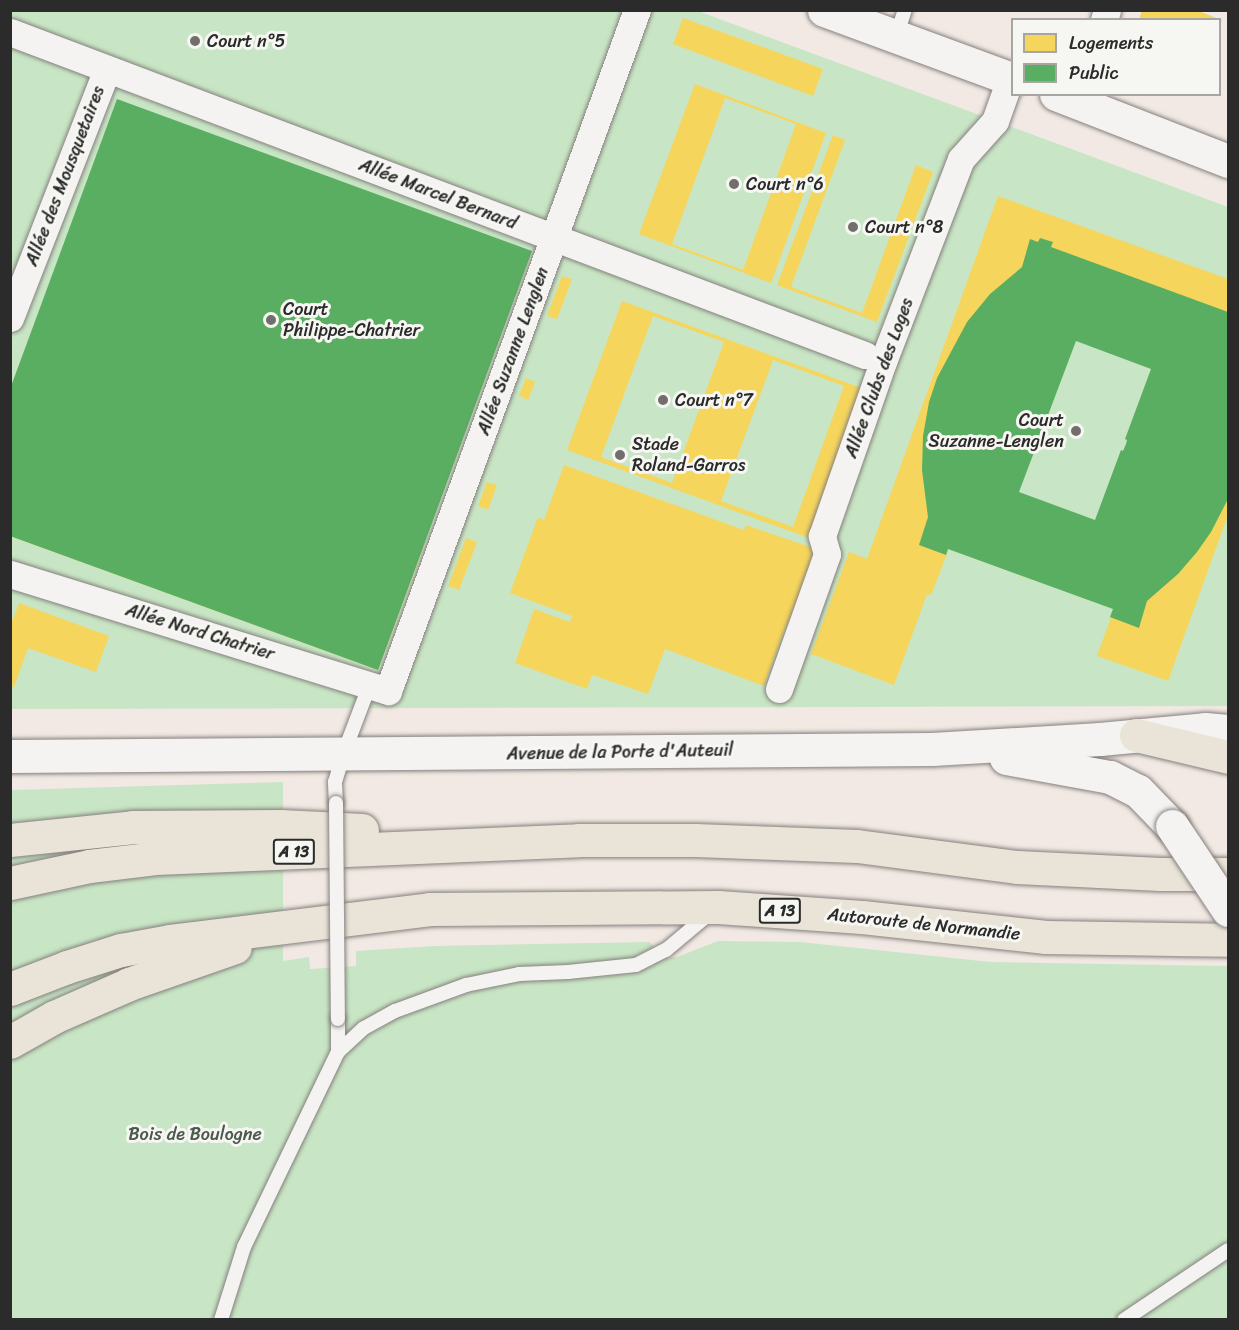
<!DOCTYPE html>
<meta charset="utf-8">
<style>
body{margin:0}
#map{position:relative;width:1239px;height:1330px;overflow:hidden;background:#f2e9e4;font-family:Sriracha,sans-serif}
div>[style]{position:absolute}
.green>*{inset:0;background:#c8e6c5}
.homes>*{inset:0;background:#f6d55c}
.public>*{inset:0;background:#5aae61}
.roads{filter:drop-shadow(0 0 2px #85807e) drop-shadow(0 0 2px #85807e)}
.lane>*{height:14px;margin:-7px;padding:0 7px;transform-origin:7px;border-radius:7px;background:#f5f3f1}
.street>*{height:27px;margin:-13.5px;padding:0 13.5px;transform-origin:13.5px;border-radius:13.5px;background:#f5f3f1}
.secondary>*{height:33px;margin:-16.5px;padding:0 16.5px;transform-origin:16.5px;border-radius:16.5px;background:#f5f3f1}
.highway>*{height:33px;margin:-16.5px;padding:0 16.5px;transform-origin:16.5px;border-radius:16.5px;background:#e9e4d7}
.bridges{filter:drop-shadow(0 0 2px #85807e) drop-shadow(0 0 2px #85807e)}
.lane-bridge>*{height:14px;margin:-7px;padding:0 7px;transform-origin:7px;border-radius:7px;background:#f5f3f1}
.secondary-bridge>*{height:33px;margin:-16.5px;padding:0 16.5px;transform-origin:16.5px;border-radius:16.5px;background:#f5f3f1}
.dots>*{width:16px;height:16px;translate:-50% -50%;box-sizing:border-box;border:3px solid #f6f6f2;border-radius:50%}
span{translate:-50% -50%;white-space:nowrap;text-align:center;line-height:1.15;-webkit-text-stroke:6px #f6f6f2;paint-order:stroke}
.shield-label span{padding:2px 4px;background:#f6f6f2;border:2px solid;border-radius:4px;-webkit-text-stroke-width:0}
.shield-label{font-size:16px;color:#2b2b2b;font-weight:700}
.poi-label{font-size:18px;color:#2b2b2b}
.left{translate:0 -50%;text-align:left}
.right{translate:-100% -50%;text-align:right}
.street-label{font-size:18px;color:#2b2b2b}
.park-label{font-size:18px;color:#4a594b}
.frame{position:absolute;inset:0;border:12px solid #2b2b2b;pointer-events:none}
.legend{position:absolute;left:1011px;top:18px;width:210px;height:78px;box-sizing:border-box;background:#f6f6f2;border:2px solid #a5a5a2;margin:0;padding:8px 10px;list-style:none;font-size:18px;color:#2b2b2b}
.legend li{display:flex;align-items:center;gap:12px;height:30px}
.legend b{width:30px;border:2px solid #a5a5a2}
</style>
<div id="map">
<div class="green">
<i style="clip-path:polygon(10px 11px,698px 11px,1228px 207px,1228px 706px,11px 709px)"></i>
<i style="clip-path:polygon(283px 782px,283px 961px,309px 957px,310px 969px,356px 966px,356px 951px,434px 946px,649px 942px,653px 945px,652px 950px,635px 956px,677px 957px,718px 941px,800px 942px,991px 962px,1228px 966px,1228px 1319px,11px 1319px,11px 790px)"></i>
</div>
<div class="homes">
<i style="clip-path:polygon(1142px 10px,1196px 10px,1222px 20px,1220px 26px,1220px 20px,1139px 20px)"></i>
<i style="clip-path:polygon(683px 18px,823px 69px,813px 96px,673px 44px)"></i>
<i style="clip-path:polygon(evenodd,695px 84px,826px 133px,771px 283px,639px 234px,695px 84px,725px 98px,796px 124px,743px 270px,672px 244px,725px 98px)"></i>
<i style="clip-path:polygon(833px 135px,845px 140px,791px 287px,862px 313px,916px 165px,933px 172px,877px 322px,777px 285px)"></i>
<i style="clip-path:polygon(998px 196px,1228px 279px,1228px 515px,1168px 681px,1097px 656px,1197px 381px,1031px 321px,941px 570px,931px 595px,927px 594px,894px 685px,811px 654px,849px 552px,867px 559px)"></i>
<i style="clip-path:polygon(562px 276px,572px 279px,557px 319px,547px 316px)"></i>
<i style="clip-path:polygon(evenodd,622px 301px,864px 389px,809px 538px,567px 450px,622px 301px,653px 316px,724px 342px,672px 483px,601px 457px,653px 316px,622px 301px,773px 360px,844px 386px,793px 527px,721px 501px,773px 360px)"></i>
<i style="clip-path:polygon(526px 378px,535px 382px,528px 400px,519px 396px)"></i>
<i style="clip-path:polygon(10px 399px,423px 548px,378px 670px,10px 536px)"></i>
<i style="clip-path:polygon(564px 465px,744px 530px,746px 525px,822px 551px,793px 627px,787px 624px,764px 686px,665px 649px,648px 694px,592px 675px,587px 689px,515px 663px,534px 609px,570px 622px,572px 616px,510px 593px,538px 517px,544px 520px)"></i>
<i style="clip-path:polygon(487px 482px,497px 485px,488px 510px,478px 506px)"></i>
<i style="clip-path:polygon(1110px 525px,1115px 528px,1110px 541px,1104px 539px)"></i>
<i style="clip-path:polygon(977px 536px,989px 540px,981px 561px,970px 557px)"></i>
<i style="clip-path:polygon(466px 538px,477px 542px,459px 590px,448px 586px)"></i>
<i style="clip-path:polygon(1029px 555px,1041px 559px,1033px 580px,1021px 576px)"></i>
<i style="clip-path:polygon(1084px 575px,1095px 579px,1088px 600px,1076px 596px)"></i>
<i style="clip-path:polygon(19px 603px,109px 636px,96px 672px,28px 648px,14px 687px,10px 686px,10px 618px,13px 619px)"></i>
</div>
<div class="public">
<i style="clip-path:polygon(117px 99px,532px 251px,378px 670px,10px 536px,10px 389px)"></i>
<i style="clip-path:polygon(evenodd,1040px 238px,1053px 242px,1051px 247px,1228px 312px,1228px 499px,1211px 532px,1197px 552px,1178px 574px,1147px 601px,1139px 628px,1110px 617px,1113px 609px,948px 549px,946px 555px,919px 545px,928px 517px,922px 470px,923px 436px,929px 402px,937px 378px,967px 322px,990px 294px,1022px 267px,1030px 239px,1038px 242px,1040px 238px,1076px 341px,1151px 369px,1125px 439px,1127px 440px,1126px 444px,1123px 451px,1121px 450px,1095px 520px,1019px 492px,1076px 341px)"></i>
</div>
<div class="roads">
<div class="lane">
<i style="left:896px;top:37px;width:28px;rotate:-72deg"></i>
<i style="left:336px;top:803px;width:21px;rotate:-93deg"></i>
<i style="left:335px;top:782px;width:28px;rotate:-73deg"></i>
<i style="left:343px;top:755px;width:76px;rotate:-69.2deg"></i>
<i style="left:338px;top:1052px;width:35px;rotate:-43deg"></i>
<i style="left:364px;top:1028px;width:35px;rotate:-29deg"></i>
<i style="left:395px;top:1011px;width:76px;rotate:-20.1deg"></i>
<i style="left:466px;top:985px;width:54px;rotate:-11.7deg"></i>
<i style="left:519px;top:974px;width:49px;rotate:-2.3deg"></i>
<i style="left:568px;top:972px;width:68px;rotate:-5.9deg"></i>
<i style="left:636px;top:965px;width:34px;rotate:-27deg"></i>
<i style="left:666px;top:950px;width:57px;rotate:-40.1deg"></i>
<i style="left:221px;top:1320px;width:77px;rotate:-72.5deg"></i>
<i style="left:244px;top:1247px;width:216px;rotate:-64.3deg"></i>
<i style="left:338px;top:1052px;width:33px;rotate:-90deg"></i>
<i style="left:1124px;top:1320px;width:125px;rotate:-33.9deg"></i>
</div>
<div class="street">
<i style="left:1104px;top:20px;width:10px;rotate:-73deg"></i>
<i style="left:10px;top:32px;width:914px;rotate:20.7deg"></i>
<i style="left:10px;top:318px;width:267px;rotate:-68.7deg"></i>
<i style="left:10px;top:574px;width:396px;rotate:17.2deg"></i>
<i style="left:388px;top:691px;width:725px;rotate:-69.92deg"></i>
<i style="left:779px;top:689px;width:143px;rotate:-70.4deg"></i>
<i style="left:827px;top:554px;width:19px;rotate:-106deg"></i>
<i style="left:822px;top:536px;width:184px;rotate:-70.7deg"></i>
<i style="left:883px;top:362px;width:217px;rotate:-69deg"></i>
<i style="left:961px;top:159px;width:51px;rotate:-48.2deg"></i>
<i style="left:995px;top:121px;width:45px;rotate:-70.3deg"></i>
</div>
<div class="secondary">
<i style="left:824px;top:10px;width:200px;rotate:20.2deg"></i>
<i style="left:1056px;top:94px;width:185px;rotate:21.3deg"></i>
<i style="left:10px;top:756px;width:922px;rotate:-0.43deg"></i>
<i style="left:932px;top:749px;width:168px;rotate:-3.4deg"></i>
<i style="left:1100px;top:739px;width:105px;rotate:-5.4deg"></i>
<i style="left:1205px;top:729px;width:23px;rotate:5deg"></i>
<i style="left:1006px;top:758px;width:106px;rotate:10.4deg"></i>
<i style="left:1110px;top:777px;width:31px;rotate:27deg"></i>
<i style="left:1138px;top:791px;width:49px;rotate:45.8deg"></i>
</div>
<div class="highway">
<i style="left:1136px;top:735px;width:95px;rotate:13.4deg"></i>
<i style="left:10px;top:840px;width:124px;rotate:-6deg"></i>
<i style="left:133px;top:827px;width:147px;rotate:-0.4deg"></i>
<i style="left:280px;top:826px;width:82px;rotate:2.8deg"></i>
<i style="left:10px;top:883px;width:81px;rotate:-12.1deg"></i>
<i style="left:89px;top:866px;width:67px;rotate:-6.8deg"></i>
<i style="left:156px;top:858px;width:423px;rotate:-2.4deg"></i>
<i style="left:579px;top:840px;width:116px"></i>
<i style="left:695px;top:840px;width:162px;rotate:2.1deg"></i>
<i style="left:857px;top:846px;width:161px;rotate:7.5deg"></i>
<i style="left:1017px;top:867px;width:143px;rotate:2.8deg"></i>
<i style="left:1160px;top:874px;width:68px"></i>
<i style="left:10px;top:989px;width:61px;rotate:-21.1deg"></i>
<i style="left:67px;top:967px;width:57px;rotate:-17.5deg"></i>
<i style="left:121px;top:950px;width:50px;rotate:-10.4deg"></i>
<i style="left:170px;top:941px;width:262px;rotate:-7deg"></i>
<i style="left:430px;top:909px;width:288px;rotate:-0.4deg"></i>
<i style="left:718px;top:907px;width:144px;rotate:4deg"></i>
<i style="left:862px;top:917px;width:185px;rotate:6.2deg"></i>
<i style="left:1046px;top:937px;width:182px;rotate:0.9deg"></i>
<i style="left:10px;top:1042px;width:51px;rotate:-29.6deg"></i>
<i style="left:54px;top:1017px;width:82px;rotate:-23.7deg"></i>
<i style="left:129px;top:984px;width:112px;rotate:-19.2deg"></i>
</div>
</div>
<div class="bridges">
<div class="lane-bridge">
<i style="left:336px;top:803px;width:216px;rotate:89.5deg"></i>
</div>
<div class="secondary-bridge">
<i style="left:1172px;top:826px;width:101px;rotate:56.3deg"></i>
</div>
</div>
<div class="dots">
<i style="left:195px;top:41px;background:#716e6c"></i>
<i style="left:734px;top:184px;background:#716e6c"></i>
<i style="left:853px;top:227px;background:#716e6c"></i>
<i style="left:271px;top:320px;background:#716e6c"></i>
<i style="left:663px;top:400px;background:#716e6c"></i>
<i style="left:1076px;top:431px;background:#716e6c"></i>
<i style="left:620px;top:455px;background:#716e6c"></i>
</div>
<div class="shield-label">
<span style="left:294px;top:852px">A 13</span>
<span style="left:780px;top:911px">A 13</span>
</div>
<div class="poi-label">
<span class="left" style="left:207px;top:41px">Court n°5</span>
<span class="left" style="left:746px;top:184px">Court n°6</span>
<span class="left" style="left:865px;top:227px">Court n°8</span>
<span class="left" style="left:283px;top:320px">Court<br>Philippe-Chatrier</span>
<span class="left" style="left:675px;top:400px">Court n°7</span>
<span class="right" style="left:1064px;top:431px">Court<br>Suzanne-Lenglen</span>
<span class="left" style="left:632px;top:455px">Stade<br>Roland-Garros</span>
</div>
<div class="street-label">
<span style="left:65px;top:176px;rotate:-69deg">Allée des Mousquetaires</span>
<span style="left:438px;top:194px;rotate:21deg">Allée Marcel Bernard</span>
<span style="left:513px;top:351px;rotate:-70deg">Allée Suzanne Lenglen</span>
<span style="left:879px;top:378px;rotate:-70deg">Allée Clubs des Loges</span>
<span style="left:200px;top:632px;rotate:17deg">Allée Nord Chatrier</span>
<span style="left:620px;top:752px;rotate:-1deg">Avenue de la Porte d'Auteuil</span>
<span style="left:924px;top:924px;rotate:6deg">Autoroute de Normandie</span>
</div>
<div class="park-label">
<span style="left:195px;top:1134px">Bois de Boulogne</span>
</div>
<div class="frame"></div>
<ul class="legend">
<li><b style="height:16px;background:#f6d55c"></b>Logements</li>
<li><b style="height:16px;background:#5aae61"></b>Public</li>
</ul>
</div>
